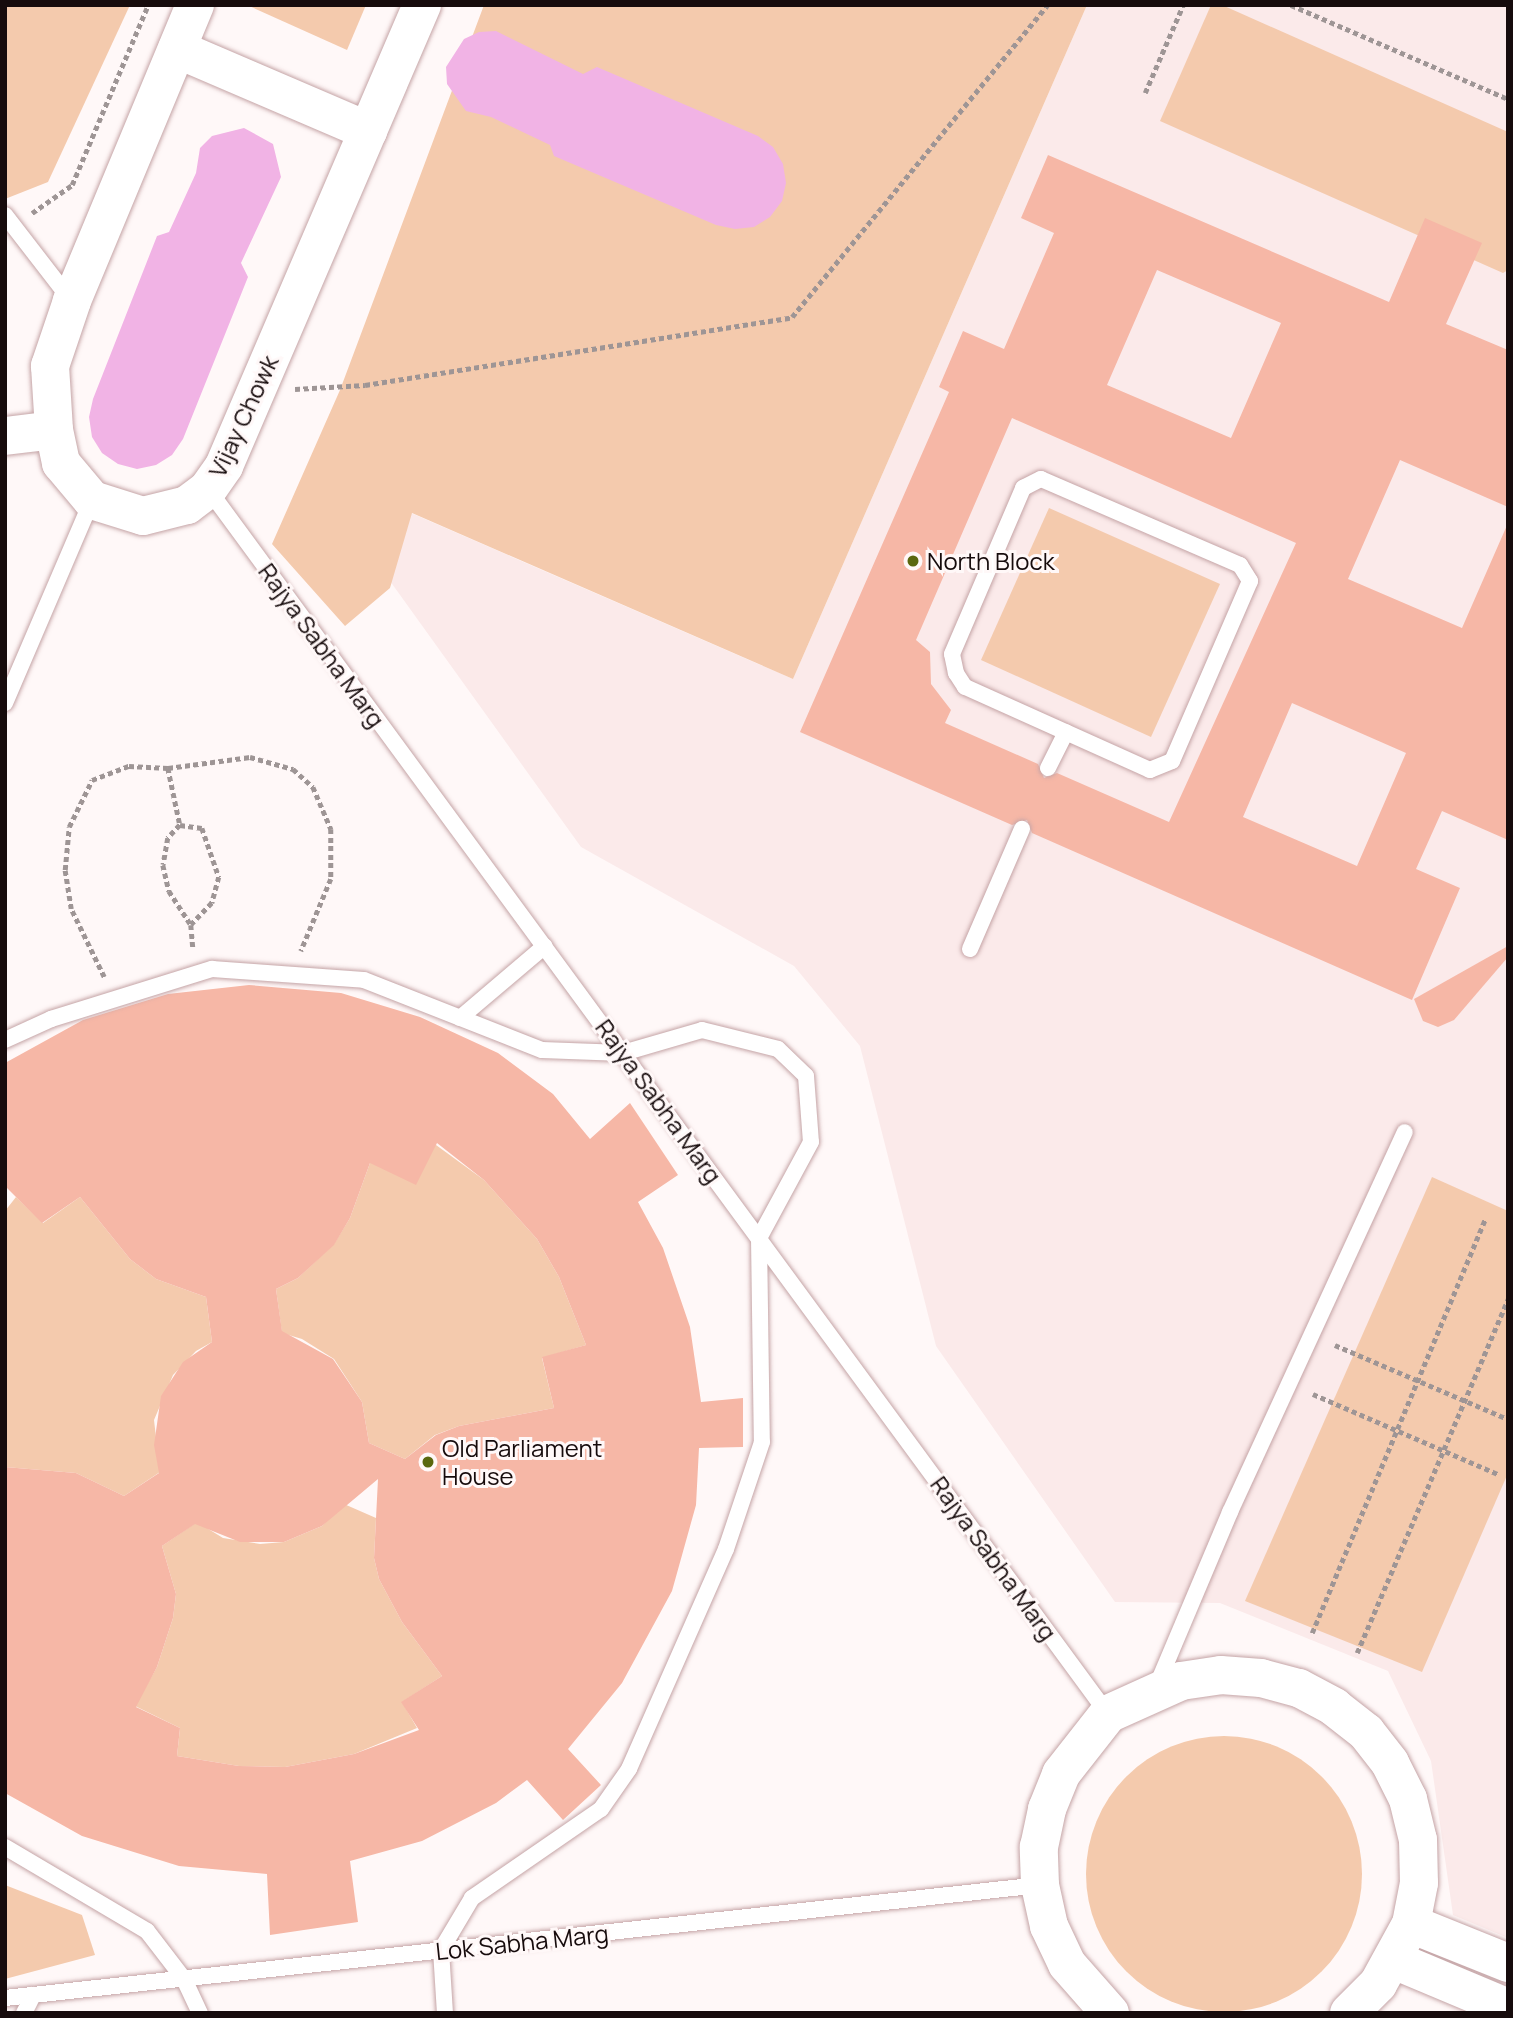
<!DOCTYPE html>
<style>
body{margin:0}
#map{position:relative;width:1513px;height:2018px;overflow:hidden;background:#fff8f8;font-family:Manrope,sans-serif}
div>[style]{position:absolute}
.built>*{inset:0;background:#fbeaea}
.green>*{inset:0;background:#f4caad}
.round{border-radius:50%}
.water>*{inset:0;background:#f1b3e5}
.building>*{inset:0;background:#f6b7a6}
.path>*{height:4.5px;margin-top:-2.25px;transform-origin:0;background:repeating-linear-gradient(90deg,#9e9595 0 5px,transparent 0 8.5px)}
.roads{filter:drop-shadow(0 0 2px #c5a4a6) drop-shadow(0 0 2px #c5a4a6)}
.lane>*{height:16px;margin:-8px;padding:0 8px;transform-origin:8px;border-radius:8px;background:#fff}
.secondary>*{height:38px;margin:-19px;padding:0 19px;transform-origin:19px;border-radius:19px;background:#fff}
.dots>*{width:19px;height:19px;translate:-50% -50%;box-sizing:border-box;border:4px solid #fff8f8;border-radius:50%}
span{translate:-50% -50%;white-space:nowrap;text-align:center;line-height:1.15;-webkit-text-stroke:6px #fff8f8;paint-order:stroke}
.street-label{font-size:24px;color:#160b0c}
.poi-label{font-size:24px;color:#160b0c}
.left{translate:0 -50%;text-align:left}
.frame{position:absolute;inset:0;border:7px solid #160b0c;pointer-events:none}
</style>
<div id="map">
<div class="built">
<i style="clip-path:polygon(1087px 5px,1508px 5px,1508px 1938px,1453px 1915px,1431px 1761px,1388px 1671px,1220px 1603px,1115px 1602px,936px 1346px,860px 1046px,794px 966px,581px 847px,390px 581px,411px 513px,793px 679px)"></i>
</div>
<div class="green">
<i style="clip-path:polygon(5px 5px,130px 5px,48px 182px,5px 199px)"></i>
<i style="clip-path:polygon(247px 5px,366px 5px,347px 50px)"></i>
<i style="clip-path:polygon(484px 5px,1087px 5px,793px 679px,412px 513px,390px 588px,345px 626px,272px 544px,340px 390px)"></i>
<i style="clip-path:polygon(1211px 5px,1222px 5px,1508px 132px,1508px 270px,1503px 273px,1160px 121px)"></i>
<i style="clip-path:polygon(1049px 508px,1220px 584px,1151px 737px,981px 660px)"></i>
<i style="clip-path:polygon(436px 1145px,484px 1180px,537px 1239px,559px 1277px,586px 1345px,542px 1358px,554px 1408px,459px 1426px,435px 1435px,405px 1459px,369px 1443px,362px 1402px,334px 1359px,302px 1339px,282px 1333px,276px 1289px,298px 1278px,334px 1244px,350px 1218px,370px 1163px)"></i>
<i style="clip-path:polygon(1432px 1177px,1508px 1211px,1508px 1473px,1422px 1672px,1245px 1601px)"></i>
<i style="clip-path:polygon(16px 1197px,43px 1223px,80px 1197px,130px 1259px,156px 1279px,206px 1297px,212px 1342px,196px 1351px,173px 1375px,154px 1420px,160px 1472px,124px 1496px,76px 1473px,5px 1467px,5px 1211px)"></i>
<i style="clip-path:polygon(344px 1504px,376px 1518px,374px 1558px,379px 1579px,402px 1622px,442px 1676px,402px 1702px,417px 1728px,354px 1754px,285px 1767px,239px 1766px,177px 1756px,180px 1728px,135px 1706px,157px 1667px,173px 1618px,176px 1594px,162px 1546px,197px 1522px,223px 1538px,260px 1544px,284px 1542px,322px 1526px)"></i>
<i class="round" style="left:1086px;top:1736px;width:276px;height:276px"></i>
<i style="clip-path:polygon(5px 1885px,82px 1915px,95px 1955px,5px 1979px)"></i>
</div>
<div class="water">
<i style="clip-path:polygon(496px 31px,583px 74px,597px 67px,758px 136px,773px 147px,783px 164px,786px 183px,782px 201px,770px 217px,754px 227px,735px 229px,716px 225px,554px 156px,550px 145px,491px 117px,466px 111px,447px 84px,446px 67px,464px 39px,479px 32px)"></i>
<i style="clip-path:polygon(244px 128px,273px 144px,281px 177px,241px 263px,248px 277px,183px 439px,172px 455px,156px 465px,137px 469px,118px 464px,102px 453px,92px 437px,89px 417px,93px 399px,157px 236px,169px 232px,196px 173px,200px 148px,212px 136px)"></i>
</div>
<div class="building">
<i style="clip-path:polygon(evenodd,1048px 155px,1389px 302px,1425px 218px,1482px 243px,1446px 324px,1508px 350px,1508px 507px,1400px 460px,1348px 579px,1462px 628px,1508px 523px,1508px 840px,1442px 811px,1416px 869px,1460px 888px,1412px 1000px,1032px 833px,1027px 820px,1012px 825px,800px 732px,949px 392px,939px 387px,963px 331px,1004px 349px,1054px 233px,1021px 218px,1048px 155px,1157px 270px,1281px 323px,1231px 438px,1107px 385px,1157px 270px,1048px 155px,1012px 418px,1296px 543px,1169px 822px,1057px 773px,1044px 778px,1038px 764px,945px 723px,951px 710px,931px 684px,930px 652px,916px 640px,1012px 418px,1048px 155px,1292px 703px,1406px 753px,1357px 866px,1243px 817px,1292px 703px)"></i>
<i style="clip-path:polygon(1508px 946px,1508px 957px,1454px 1020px,1438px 1027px,1423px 1021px,1414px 999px)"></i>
<i style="clip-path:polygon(evenodd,249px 985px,341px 993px,420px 1017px,498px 1053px,553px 1094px,590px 1139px,630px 1103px,678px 1175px,638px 1202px,663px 1248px,690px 1327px,701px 1402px,743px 1398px,743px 1447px,699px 1448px,696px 1505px,672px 1591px,622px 1683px,568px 1749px,601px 1785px,563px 1820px,527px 1780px,496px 1803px,422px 1841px,350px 1861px,358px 1922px,270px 1935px,267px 1874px,179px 1866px,82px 1836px,5px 1793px,5px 1467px,76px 1473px,124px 1496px,159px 1473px,154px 1445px,161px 1396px,183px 1362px,212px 1342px,206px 1297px,156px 1279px,130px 1259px,80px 1197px,42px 1223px,5px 1186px,5px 1063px,83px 1020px,168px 994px,249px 985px,437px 1143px,484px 1180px,537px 1239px,559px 1277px,586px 1345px,542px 1357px,554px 1408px,459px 1426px,436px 1435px,405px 1459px,369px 1443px,362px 1402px,333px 1359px,282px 1331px,276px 1289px,298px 1278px,334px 1245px,350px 1218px,370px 1163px,416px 1185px,437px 1143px,249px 985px,378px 1479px,374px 1558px,379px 1579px,402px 1622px,442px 1676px,401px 1702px,419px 1730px,354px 1754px,285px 1767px,239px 1766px,177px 1756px,180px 1728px,136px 1707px,157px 1667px,173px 1618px,176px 1594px,162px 1546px,195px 1524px,240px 1542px,284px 1542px,322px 1526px,378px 1479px)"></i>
</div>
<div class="path">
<i style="left:1291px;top:5px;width:236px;rotate:23.4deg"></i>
<i style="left:1145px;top:93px;width:96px;rotate:-66.6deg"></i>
<i style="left:32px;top:213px;width:49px;rotate:-35deg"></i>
<i style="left:72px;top:185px;width:195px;rotate:-67.1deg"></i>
<i style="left:295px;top:389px;width:70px;rotate:-3.3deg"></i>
<i style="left:365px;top:385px;width:432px;rotate:-9deg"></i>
<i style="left:792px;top:317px;width:403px;rotate:-50.7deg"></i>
<i style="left:168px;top:768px;width:58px;rotate:78.1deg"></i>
<i style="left:180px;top:825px;width:18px;rotate:133deg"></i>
<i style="left:168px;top:838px;width:27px;rotate:100deg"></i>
<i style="left:163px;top:865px;width:27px;rotate:77deg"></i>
<i style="left:169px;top:891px;width:40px;rotate:57.1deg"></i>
<i style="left:191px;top:925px;width:24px;rotate:85deg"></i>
<i style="left:180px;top:825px;width:22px;rotate:8deg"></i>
<i style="left:202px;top:828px;width:52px;rotate:70.9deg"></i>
<i style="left:219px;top:877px;width:27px;rotate:105deg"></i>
<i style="left:212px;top:903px;width:30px;rotate:134deg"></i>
<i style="left:104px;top:977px;width:76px;rotate:-115.9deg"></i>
<i style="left:71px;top:909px;width:39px;rotate:-99deg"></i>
<i style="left:65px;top:870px;width:43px;rotate:-84.7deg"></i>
<i style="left:69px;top:827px;width:52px;rotate:-63.9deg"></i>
<i style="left:92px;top:780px;width:40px;rotate:-21deg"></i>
<i style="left:129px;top:766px;width:39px;rotate:3deg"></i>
<i style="left:168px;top:768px;width:83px;rotate:-7.6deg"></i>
<i style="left:250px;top:757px;width:45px;rotate:15.6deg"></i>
<i style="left:293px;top:769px;width:27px;rotate:42deg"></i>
<i style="left:313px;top:787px;width:46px;rotate:66.8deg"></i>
<i style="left:331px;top:829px;width:50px;rotate:90deg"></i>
<i style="left:331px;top:879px;width:78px;rotate:112.6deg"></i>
<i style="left:1335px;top:1345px;width:188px;rotate:23.2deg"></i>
<i style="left:1313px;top:1394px;width:202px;rotate:23.4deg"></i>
<i style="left:1312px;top:1633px;width:450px;rotate:-67.3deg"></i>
<i style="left:1357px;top:1653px;width:385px;rotate:-66.9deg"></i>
</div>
<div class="roads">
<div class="lane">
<i style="left:5px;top:215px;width:106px;rotate:52.3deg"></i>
<i style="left:1041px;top:479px;width:217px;rotate:23.4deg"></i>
<i style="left:1240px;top:565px;width:19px;rotate:58deg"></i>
<i style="left:1250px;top:581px;width:196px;rotate:113.4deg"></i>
<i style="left:1172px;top:761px;width:24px;rotate:158deg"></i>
<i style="left:1150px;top:770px;width:203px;rotate:-155.8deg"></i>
<i style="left:965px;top:687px;width:17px;rotate:-123deg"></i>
<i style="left:956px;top:673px;width:19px;rotate:-102deg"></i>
<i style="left:952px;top:654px;width:181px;rotate:-66.8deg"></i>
<i style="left:1023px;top:488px;width:20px;rotate:-27deg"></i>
<i style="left:208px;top:489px;width:1520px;rotate:53.7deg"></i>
<i style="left:5px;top:703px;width:221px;rotate:-66.8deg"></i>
<i style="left:1048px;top:768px;width:40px;rotate:-63.4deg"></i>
<i style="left:970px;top:949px;width:131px;rotate:-66.6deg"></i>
<i style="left:460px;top:1018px;width:111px;rotate:-40.3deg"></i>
<i style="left:5px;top:1040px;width:51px;rotate:-24.5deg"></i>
<i style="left:51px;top:1019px;width:169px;rotate:-17.3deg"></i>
<i style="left:212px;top:969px;width:152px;rotate:4.1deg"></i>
<i style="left:364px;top:980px;width:191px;rotate:21.5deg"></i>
<i style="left:542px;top:1050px;width:81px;rotate:2.1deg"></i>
<i style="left:623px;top:1053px;width:82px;rotate:-16.2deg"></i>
<i style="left:702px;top:1030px;width:78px;rotate:14deg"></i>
<i style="left:778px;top:1049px;width:39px;rotate:44deg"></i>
<i style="left:806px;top:1076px;width:66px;rotate:85.7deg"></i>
<i style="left:811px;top:1142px;width:109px;rotate:118.4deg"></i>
<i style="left:759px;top:1238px;width:204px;rotate:89.2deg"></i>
<i style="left:762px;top:1442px;width:113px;rotate:108.6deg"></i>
<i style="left:726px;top:1549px;width:240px;rotate:113.8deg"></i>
<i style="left:629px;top:1769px;width:49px;rotate:125deg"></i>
<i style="left:601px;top:1809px;width:157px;rotate:145.4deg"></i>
<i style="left:472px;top:1898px;width:61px;rotate:120.8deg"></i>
<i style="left:441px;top:1950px;width:63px;rotate:86.4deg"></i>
<i style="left:1157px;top:1685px;width:188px;rotate:-67.1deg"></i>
<i style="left:1230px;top:1512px;width:418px;rotate:-65.3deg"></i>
<i style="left:5px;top:1847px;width:165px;rotate:30.6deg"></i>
<i style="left:147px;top:1931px;width:61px;rotate:52.4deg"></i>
<i style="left:184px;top:1979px;width:38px;rotate:65deg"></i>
<i style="left:5px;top:1998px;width:1041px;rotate:-6.23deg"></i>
<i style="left:24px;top:2013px;width:20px;rotate:-63deg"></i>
</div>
<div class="secondary">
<i style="left:195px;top:5px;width:321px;rotate:112.6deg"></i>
<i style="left:72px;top:301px;width:69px;rotate:108.7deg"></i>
<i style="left:50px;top:366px;width:64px;rotate:86.4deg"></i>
<i style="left:54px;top:430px;width:34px;rotate:78deg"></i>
<i style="left:61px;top:463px;width:48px;rotate:50deg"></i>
<i style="left:92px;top:500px;width:53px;rotate:17.4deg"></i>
<i style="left:143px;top:516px;width:45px;rotate:-14deg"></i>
<i style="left:187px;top:505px;width:26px;rotate:-37deg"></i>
<i style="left:208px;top:489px;width:28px;rotate:-55deg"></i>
<i style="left:224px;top:466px;width:502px;rotate:-66.76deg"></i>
<i style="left:177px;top:49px;width:208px;rotate:23.2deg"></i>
<i style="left:5px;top:436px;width:49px;rotate:-7deg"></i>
<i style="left:1411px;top:1924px;width:105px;rotate:21.9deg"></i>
<i style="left:1394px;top:1960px;width:124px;rotate:22.8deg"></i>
<i style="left:1110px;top:2013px;width:65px;rotate:-131.3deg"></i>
<i style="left:1067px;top:1964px;width:42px;rotate:-115.3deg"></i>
<i style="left:1049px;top:1926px;width:42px;rotate:-102.4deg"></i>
<i style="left:1040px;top:1885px;width:38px;rotate:-92deg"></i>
<i style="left:1039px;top:1847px;width:39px;rotate:-78deg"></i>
<i style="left:1047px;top:1809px;width:38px;rotate:-68deg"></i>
<i style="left:1061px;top:1774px;width:76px;rotate:-51.9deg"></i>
<i style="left:1108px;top:1714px;width:80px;rotate:-24.3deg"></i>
<i style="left:1181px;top:1681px;width:40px;rotate:-8.5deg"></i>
<i style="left:1221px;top:1675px;width:40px;rotate:4.3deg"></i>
<i style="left:1261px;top:1678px;width:39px;rotate:15deg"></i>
<i style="left:1299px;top:1688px;width:40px;rotate:28deg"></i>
<i style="left:1334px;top:1707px;width:41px;rotate:38deg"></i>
<i style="left:1366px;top:1732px;width:39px;rotate:52deg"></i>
<i style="left:1390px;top:1763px;width:40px;rotate:63.4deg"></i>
<i style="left:1408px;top:1799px;width:42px;rotate:76.3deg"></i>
<i style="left:1418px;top:1840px;width:43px;rotate:88.7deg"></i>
<i style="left:1419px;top:1883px;width:42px;rotate:101deg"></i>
<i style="left:1411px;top:1924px;width:68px;rotate:118.8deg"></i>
<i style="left:1378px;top:1984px;width:41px;rotate:135deg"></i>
</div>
</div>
<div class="dots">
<i style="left:913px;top:561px;background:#5a670e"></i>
<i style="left:428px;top:1462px;background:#5a670e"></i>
</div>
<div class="street-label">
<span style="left:243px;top:416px;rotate:-65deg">Vijay Chowk</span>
<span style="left:322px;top:645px;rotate:54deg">Rajya Sabha Marg</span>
<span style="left:659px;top:1101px;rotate:54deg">Rajya Sabha Marg</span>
<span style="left:994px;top:1558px;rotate:54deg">Rajya Sabha Marg</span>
<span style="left:522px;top:1942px;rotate:-6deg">Lok Sabha Marg</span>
</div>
<div class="poi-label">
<span class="left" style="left:927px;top:561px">North Block</span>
<span class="left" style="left:442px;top:1462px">Old Parliament<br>House</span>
</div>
<div class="frame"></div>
</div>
